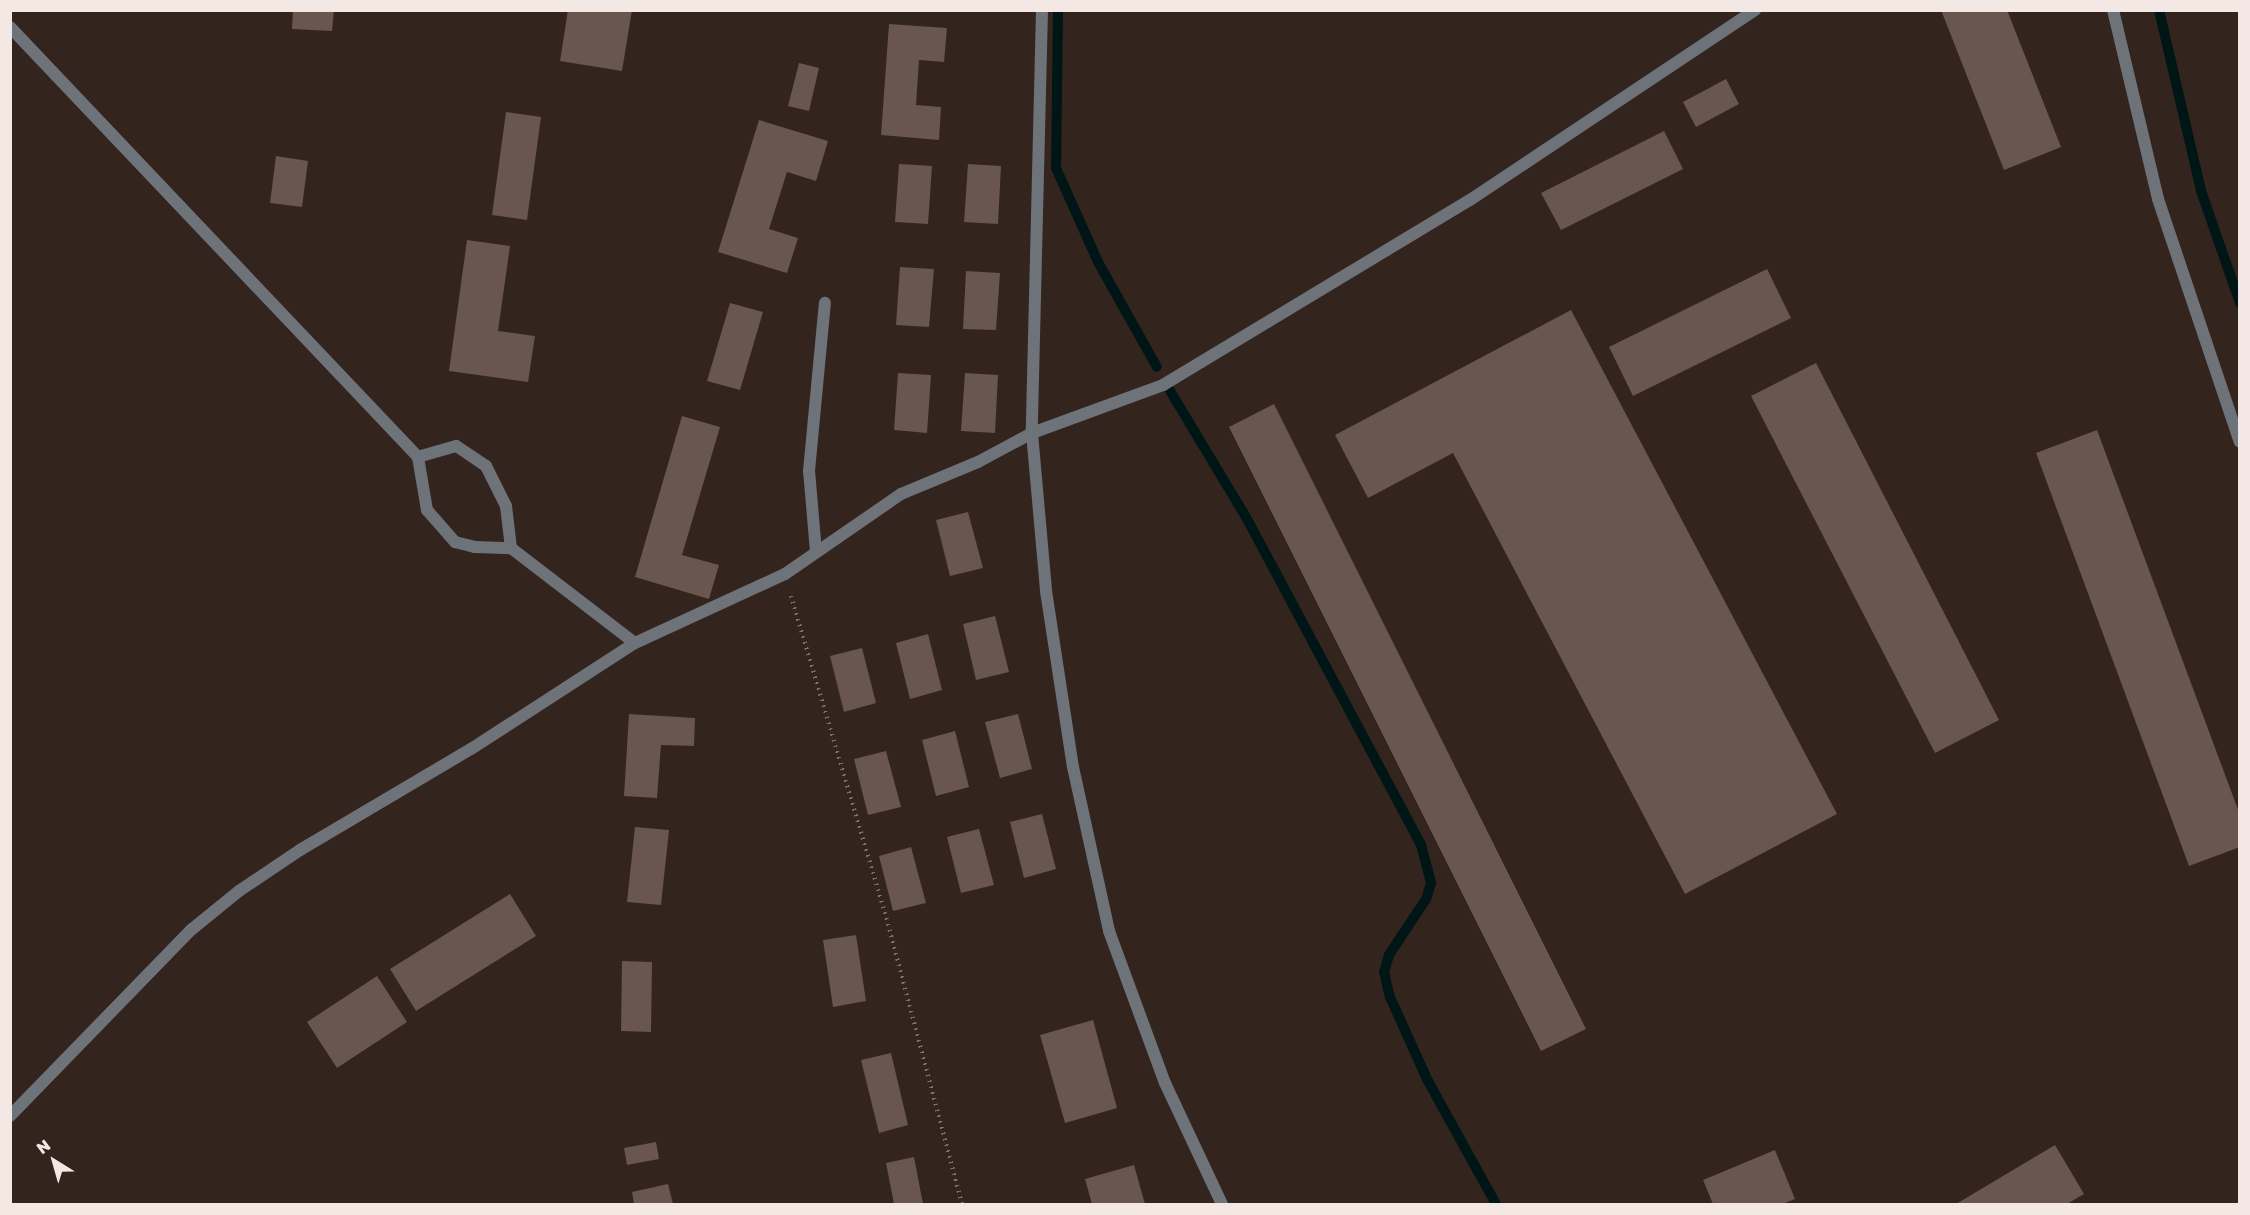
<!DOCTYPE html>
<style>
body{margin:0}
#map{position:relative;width:2250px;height:1215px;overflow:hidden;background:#33241d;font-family:"Golos Text",sans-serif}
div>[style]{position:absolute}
.stream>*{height:10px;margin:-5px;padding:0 5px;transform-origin:5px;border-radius:5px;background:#001616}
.building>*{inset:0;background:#68564f}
.path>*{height:4px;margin-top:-2px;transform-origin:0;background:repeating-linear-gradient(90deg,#7e716b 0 1.5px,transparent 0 6px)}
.service>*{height:12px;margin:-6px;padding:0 6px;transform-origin:6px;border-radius:6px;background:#6e7279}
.minor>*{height:12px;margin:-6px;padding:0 6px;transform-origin:6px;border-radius:6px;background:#6e7279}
span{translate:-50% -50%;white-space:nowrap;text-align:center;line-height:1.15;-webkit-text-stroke:5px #33241d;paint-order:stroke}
.frame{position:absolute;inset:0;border:12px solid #f3e8e3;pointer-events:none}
.north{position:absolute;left:24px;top:1131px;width:60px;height:60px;-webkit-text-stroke:4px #33241d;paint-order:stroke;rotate:323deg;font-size:16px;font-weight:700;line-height:24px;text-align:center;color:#f3e8e3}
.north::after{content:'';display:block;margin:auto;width:21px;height:27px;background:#f3e8e3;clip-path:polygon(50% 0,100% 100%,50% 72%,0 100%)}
</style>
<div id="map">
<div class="stream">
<i style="left:1058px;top:10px;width:158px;rotate:90.7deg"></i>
<i style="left:1056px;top:168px;width:103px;rotate:65.9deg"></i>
<i style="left:1098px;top:262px;width:120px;rotate:60.7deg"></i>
<i style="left:2159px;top:10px;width:186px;rotate:76.9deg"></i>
<i style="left:2201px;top:191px;width:119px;rotate:70.8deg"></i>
<i style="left:1169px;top:389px;width:149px;rotate:59deg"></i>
<i style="left:1246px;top:517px;width:372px;rotate:61.9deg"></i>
<i style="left:1421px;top:845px;width:39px;rotate:75deg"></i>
<i style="left:1431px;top:883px;width:17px;rotate:107deg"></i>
<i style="left:1426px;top:899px;width:67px;rotate:123.5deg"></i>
<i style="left:1389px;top:955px;width:18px;rotate:106deg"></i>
<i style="left:1384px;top:972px;width:26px;rotate:77deg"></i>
<i style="left:1390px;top:997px;width:92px;rotate:65.7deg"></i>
<i style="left:1428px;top:1081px;width:141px;rotate:61.1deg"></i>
</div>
<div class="building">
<i style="clip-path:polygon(293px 10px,334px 10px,332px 31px,292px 29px)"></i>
<i style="clip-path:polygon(568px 10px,632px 10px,622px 71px,560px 61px)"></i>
<i style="clip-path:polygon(1941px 10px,2007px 10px,2061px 147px,2004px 170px)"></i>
<i style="clip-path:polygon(889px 24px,947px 28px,944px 62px,919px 60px,916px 105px,941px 107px,939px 140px,881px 135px)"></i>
<i style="clip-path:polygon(799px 63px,819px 68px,809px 111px,788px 106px)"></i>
<i style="clip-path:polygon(1726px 79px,1739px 104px,1696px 127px,1683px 102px)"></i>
<i style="clip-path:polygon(506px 112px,541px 117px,527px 220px,492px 215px)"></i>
<i style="clip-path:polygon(759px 120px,828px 141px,816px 181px,787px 172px,769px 229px,798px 238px,787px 273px,718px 252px)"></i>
<i style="clip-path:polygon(1664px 131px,1683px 169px,1561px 230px,1541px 193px)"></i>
<i style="clip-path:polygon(276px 156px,308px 161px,302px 207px,270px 203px)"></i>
<i style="clip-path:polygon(899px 164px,932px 166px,928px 224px,895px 222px)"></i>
<i style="clip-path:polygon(968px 164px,1001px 166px,998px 224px,964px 222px)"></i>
<i style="clip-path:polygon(467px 240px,510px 246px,498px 331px,535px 336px,528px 382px,449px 371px)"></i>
<i style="clip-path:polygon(900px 267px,934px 269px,929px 327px,896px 325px)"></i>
<i style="clip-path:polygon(1767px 269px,1791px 318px,1633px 396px,1609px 347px)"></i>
<i style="clip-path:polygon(966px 271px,1000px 273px,996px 330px,963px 329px)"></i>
<i style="clip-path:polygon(730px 303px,763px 312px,740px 390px,707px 381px)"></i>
<i style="clip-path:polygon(1571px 310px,1837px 814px,1685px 894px,1453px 453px,1368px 498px,1335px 435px)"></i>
<i style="clip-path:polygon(1816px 363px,1999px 720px,1935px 753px,1751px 396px)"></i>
<i style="clip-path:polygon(898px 373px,931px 375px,927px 433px,894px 430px)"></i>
<i style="clip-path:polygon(965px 373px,998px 375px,995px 433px,961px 431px)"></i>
<i style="clip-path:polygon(1274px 404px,1586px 1029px,1541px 1051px,1229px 427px)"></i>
<i style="clip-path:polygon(682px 416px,720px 427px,682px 555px,719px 565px,709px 599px,635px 577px)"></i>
<i style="clip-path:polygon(2097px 430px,2240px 815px,2240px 847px,2189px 866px,2036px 453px)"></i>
<i style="clip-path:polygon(968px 512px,983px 568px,950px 576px,936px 520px)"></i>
<i style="clip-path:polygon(995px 616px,1009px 672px,976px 680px,963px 624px)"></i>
<i style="clip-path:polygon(928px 634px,942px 690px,910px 699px,896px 643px)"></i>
<i style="clip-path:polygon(862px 648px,876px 703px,844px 712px,830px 656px)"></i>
<i style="clip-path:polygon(629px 714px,695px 718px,694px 746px,661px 745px,657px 798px,624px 796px)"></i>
<i style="clip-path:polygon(1018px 714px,1032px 769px,1000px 778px,985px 722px)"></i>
<i style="clip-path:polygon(955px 731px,969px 787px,936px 796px,922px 740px)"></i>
<i style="clip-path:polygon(886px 751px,901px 807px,868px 815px,854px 759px)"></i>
<i style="clip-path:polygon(1042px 814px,1056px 869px,1024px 878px,1010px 822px)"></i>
<i style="clip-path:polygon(635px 827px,669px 830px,661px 905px,627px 902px)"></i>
<i style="clip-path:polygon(979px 829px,994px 885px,961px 893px,947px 837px)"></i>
<i style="clip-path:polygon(911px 847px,926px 903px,893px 911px,879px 856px)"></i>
<i style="clip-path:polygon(510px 894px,536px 936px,416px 1011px,390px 969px)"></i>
<i style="clip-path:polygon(856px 935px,866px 1001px,833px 1007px,823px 940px)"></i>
<i style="clip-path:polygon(622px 961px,652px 962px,651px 1032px,621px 1031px)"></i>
<i style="clip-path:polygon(377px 976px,407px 1022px,337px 1068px,307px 1022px)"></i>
<i style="clip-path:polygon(1093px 1020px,1117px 1108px,1065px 1123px,1040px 1035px)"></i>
<i style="clip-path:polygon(891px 1053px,908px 1125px,879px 1133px,861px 1060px)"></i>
<i style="clip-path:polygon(656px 1142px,659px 1159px,627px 1165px,624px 1148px)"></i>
<i style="clip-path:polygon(2055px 1145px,2084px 1194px,2067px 1204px,1956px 1204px)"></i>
<i style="clip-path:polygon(1775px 1150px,1795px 1199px,1782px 1204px,1713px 1204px,1703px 1180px)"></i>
<i style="clip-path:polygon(914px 1157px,923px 1204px,894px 1204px,886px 1163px)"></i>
<i style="clip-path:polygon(1134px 1165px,1145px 1204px,1092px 1204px,1085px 1179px)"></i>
<i style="clip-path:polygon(668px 1184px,673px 1204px,634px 1204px,632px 1192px)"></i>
</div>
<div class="path">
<i style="left:791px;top:596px;width:342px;rotate:73.5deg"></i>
<i style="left:888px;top:924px;width:290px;rotate:75.2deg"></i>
</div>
<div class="service">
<i style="left:816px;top:552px;width:81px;rotate:-94.9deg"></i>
<i style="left:809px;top:471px;width:169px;rotate:-84.6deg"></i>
</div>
<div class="minor">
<i style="left:1042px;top:10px;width:423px;rotate:91.4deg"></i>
<i style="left:1032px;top:433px;width:159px;rotate:84.9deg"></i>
<i style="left:1046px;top:591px;width:178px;rotate:81.3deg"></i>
<i style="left:1073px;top:767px;width:168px;rotate:77.6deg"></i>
<i style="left:1109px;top:931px;width:162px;rotate:69.8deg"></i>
<i style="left:1165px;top:1083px;width:134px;rotate:64.8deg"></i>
<i style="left:2113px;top:10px;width:194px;rotate:76.6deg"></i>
<i style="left:2158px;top:199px;width:256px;rotate:71.4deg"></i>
<i style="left:10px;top:27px;width:593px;rotate:46.5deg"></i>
<i style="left:418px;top:457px;width:54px;rotate:80.4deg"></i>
<i style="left:427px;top:510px;width:43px;rotate:48.8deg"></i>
<i style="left:455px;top:542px;width:21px;rotate:14deg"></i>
<i style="left:475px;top:547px;width:36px;rotate:2deg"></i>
<i style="left:511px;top:548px;width:42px;rotate:-96.8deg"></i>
<i style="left:506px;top:506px;width:45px;rotate:-116.6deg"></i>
<i style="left:486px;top:466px;width:36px;rotate:-146deg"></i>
<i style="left:456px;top:446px;width:40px;rotate:164deg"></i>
<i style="left:511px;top:548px;width:156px;rotate:37.5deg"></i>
<i style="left:10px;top:1116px;width:260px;rotate:-45.8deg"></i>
<i style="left:191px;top:930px;width:62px;rotate:-39.1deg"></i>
<i style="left:239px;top:891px;width:73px;rotate:-33.9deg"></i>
<i style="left:300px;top:850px;width:199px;rotate:-30.6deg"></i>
<i style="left:471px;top:749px;width:195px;rotate:-32.9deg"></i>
<i style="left:635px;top:643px;width:165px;rotate:-24.7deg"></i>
<i style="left:785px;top:574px;width:141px;rotate:-34.6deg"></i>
<i style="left:901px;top:494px;width:83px;rotate:-22.6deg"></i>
<i style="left:978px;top:462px;width:61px;rotate:-28.2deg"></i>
<i style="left:1032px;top:433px;width:140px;rotate:-20.1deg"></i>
<i style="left:1163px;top:385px;width:358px;rotate:-31.1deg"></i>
<i style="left:1470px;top:200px;width:343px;rotate:-33.7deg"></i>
</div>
<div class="frame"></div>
<div class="north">N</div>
</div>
